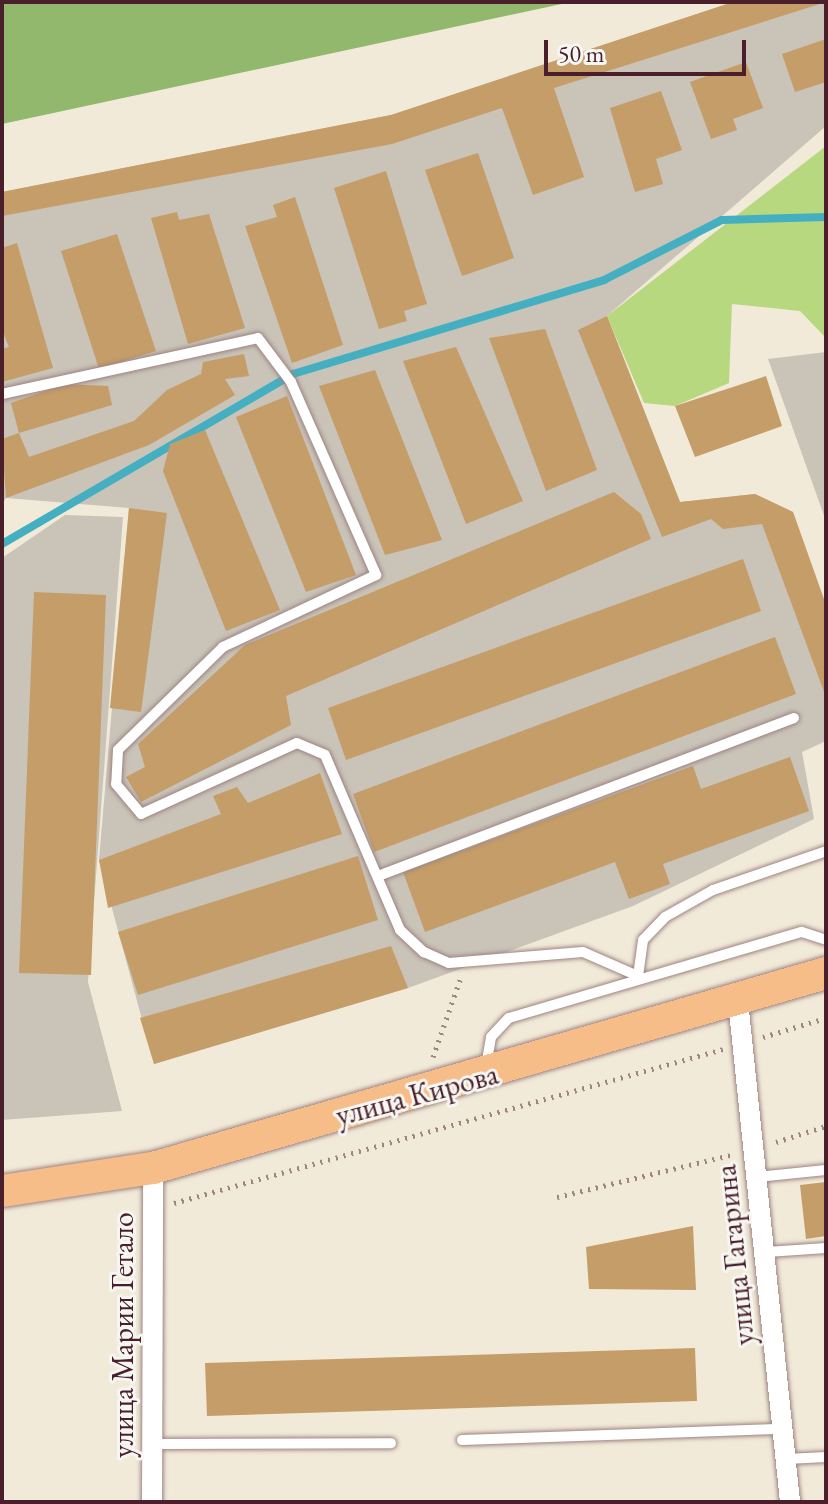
<!DOCTYPE html>
<meta charset="utf-8">
<style>
body{margin:0}
#map{position:relative;width:828px;height:1504px;overflow:hidden;background:#f2ead8;font-family:"EB Garamond",serif}
div>[style]{position:absolute}
.industrial>*{inset:0;background:#c9c3b8}
.green>*{inset:0;background:#b8d87f}
.forest>*{inset:0;background:#92b86e}
.stream>*{height:8px;margin:-4px;padding:0 4px;transform-origin:4px;border-radius:4px;background:#43afc1}
.building>*{inset:0;background:#c59d68}
.path>*{height:5px;margin-top:-2.5px;transform-origin:0;background:repeating-linear-gradient(90deg,#9e8482 0 2px,transparent 0 8px)}
.roads{filter:drop-shadow(0 0 2px #9e8482) drop-shadow(0 0 2px #9e8482)}
.service>*{height:10px;margin:-5px;padding:0 5px;transform-origin:5px;border-radius:5px;background:#fff}
.minor>*{height:20px;margin:-10px;padding:0 10px;transform-origin:10px;border-radius:10px;background:#fff}
.primary>*{height:32px;margin:-16px;padding:0 16px;transform-origin:16px;border-radius:16px;background:#f7bd88}
span{translate:-50% -50%;white-space:nowrap;text-align:center;line-height:1.15;-webkit-text-stroke:6px #f6f6f2;paint-order:stroke}
.street-label{font-size:30px;color:#4a1f2b}
.frame{position:absolute;inset:0;border:4px solid #4a1f2b;pointer-events:none}
.scale{position:absolute;left:544px;top:40px;width:202px;height:36px;box-sizing:border-box;border:4px solid #4a1f2b;border-top:0;padding-left:10px;font-size:24px;line-height:28px;white-space:nowrap;color:#4a1f2b;-webkit-text-stroke:6px #f6f6f2;paint-order:stroke}
</style>
<div id="map">
<div class="industrial">
<i style="clip-path:polygon(733px 2px,826px 2px,826px 126px,607px 316px,680px 502px,755px 494px,793px 512px,826px 605px,826px 741px,802px 752px,814px 819px,633px 906px,408px 988px,154px 1064px,99px 860px,129px 508px,6px 498px,2px 504px,2px 192px,391px 115px)"></i>
<i style="clip-path:polygon(826px 352px,826px 521px,768px 359px)"></i>
<i style="clip-path:polygon(65px 515px,123px 517px,88px 982px,122px 1111px,2px 1120px,2px 558px)"></i>
</div>
<div class="green">
<i style="clip-path:polygon(826px 146px,826px 338px,800px 311px,732px 304px,729px 383px,675px 406px,644px 403px,607px 316px)"></i>
</div>
<div class="forest">
<i style="clip-path:polygon(2px 2px,571px 2px,2px 124px)"></i>
</div>
<div class="stream">
<i style="left:2px;top:544px;width:337px;rotate:-30.3deg"></i>
<i style="left:293px;top:374px;width:325px;rotate:-16.8deg"></i>
<i style="left:604px;top:280px;width:132px;rotate:-27deg"></i>
<i style="left:722px;top:220px;width:104px;rotate:-1.7deg"></i>
</div>
<div class="building">
<i style="clip-path:polygon(733px 2px,823px 3px,554px 88px,584px 177px,533px 195px,502px 108px,392px 144px,2px 216px,2px 192px,391px 115px)"></i>
<i style="clip-path:polygon(826px 39px,826px 82px,795px 92px,782px 54px)"></i>
<i style="clip-path:polygon(746px 62px,763px 108px,733px 119px,737px 130px,711px 139px,690px 82px)"></i>
<i style="clip-path:polygon(661px 91px,682px 150px,656px 159px,663px 184px,635px 192px,610px 108px)"></i>
<i style="clip-path:polygon(478px 153px,514px 258px,462px 276px,425px 170px)"></i>
<i style="clip-path:polygon(386px 171px,427px 304px,404px 311px,407px 321px,379px 329px,334px 188px)"></i>
<i style="clip-path:polygon(295px 197px,343px 345px,292px 363px,245px 226px,277px 217px,273px 205px)"></i>
<i style="clip-path:polygon(177px 212px,179px 220px,209px 214px,245px 328px,188px 344px,151px 218px)"></i>
<i style="clip-path:polygon(117px 234px,156px 351px,99px 369px,61px 251px)"></i>
<i style="clip-path:polygon(17px 243px,53px 368px,2px 382px,2px 349px,9px 347px,2px 329px,2px 248px)"></i>
<i style="clip-path:polygon(607px 316px,680px 502px,755px 494px,793px 512px,826px 605px,826px 697px,762px 524px,723px 529px,711px 519px,662px 537px,578px 330px)"></i>
<i style="clip-path:polygon(545px 329px,597px 470px,546px 491px,489px 338px)"></i>
<i style="clip-path:polygon(456px 347px,523px 501px,466px 524px,403px 361px)"></i>
<i style="clip-path:polygon(244px 354px,249px 376px,225px 379px,235px 395px,149px 445px,6px 498px,2px 439px,19px 433px,29px 457px,134px 421px,167px 390px,201px 374px,203px 362px)"></i>
<i style="clip-path:polygon(375px 370px,442px 540px,385px 555px,319px 386px)"></i>
<i style="clip-path:polygon(766px 376px,782px 426px,695px 457px,675px 406px)"></i>
<i style="clip-path:polygon(65px 384px,108px 386px,112px 405px,19px 433px,11px 403px)"></i>
<i style="clip-path:polygon(287px 396px,356px 575px,306px 592px,236px 417px)"></i>
<i style="clip-path:polygon(205px 430px,280px 610px,226px 631px,163px 471px,170px 444px)"></i>
<i style="clip-path:polygon(614px 492px,641px 514px,651px 539px,286px 696px,291px 725px,141px 802px,126px 777px,145px 767px,138px 744px,245px 645px)"></i>
<i style="clip-path:polygon(129px 508px,167px 513px,141px 712px,110px 708px)"></i>
<i style="clip-path:polygon(743px 559px,761px 611px,346px 760px,328px 708px)"></i>
<i style="clip-path:polygon(34px 592px,106px 595px,91px 975px,19px 973px)"></i>
<i style="clip-path:polygon(775px 637px,796px 694px,374px 852px,353px 794px)"></i>
<i style="clip-path:polygon(790px 757px,809px 811px,663px 864px,670px 884px,629px 899px,615px 862px,425px 932px,403px 872px,693px 766px,701px 789px)"></i>
<i style="clip-path:polygon(320px 773px,342px 834px,108px 908px,99px 860px,221px 814px,213px 796px,237px 787px,248px 803px)"></i>
<i style="clip-path:polygon(358px 856px,378px 920px,138px 995px,118px 932px)"></i>
<i style="clip-path:polygon(391px 946px,408px 988px,154px 1064px,140px 1018px)"></i>
<i style="clip-path:polygon(826px 1182px,826px 1236px,806px 1239px,800px 1185px)"></i>
<i style="clip-path:polygon(693px 1226px,696px 1290px,589px 1289px,586px 1247px)"></i>
<i style="clip-path:polygon(695px 1348px,697px 1401px,207px 1416px,205px 1363px)"></i>
</div>
<div class="path">
<i style="left:763px;top:1037px;width:66px;rotate:-16.8deg"></i>
<i style="left:433px;top:1057px;width:82px;rotate:-70.7deg"></i>
<i style="left:776px;top:1142px;width:52px;rotate:-17.7deg"></i>
<i style="left:557px;top:1197px;width:179px;rotate:-13.6deg"></i>
<i style="left:174px;top:1203px;width:570px;rotate:-15.67deg"></i>
</div>
<div class="roads">
<div class="service">
<i style="left:2px;top:394px;width:262px;rotate:-12.3deg"></i>
<i style="left:258px;top:338px;width:55px;rotate:53.1deg"></i>
<i style="left:291px;top:382px;width:211px;rotate:66.2deg"></i>
<i style="left:376px;top:575px;width:169px;rotate:154.8deg"></i>
<i style="left:223px;top:647px;width:147px;rotate:135.6deg"></i>
<i style="left:118px;top:750px;width:34px;rotate:93deg"></i>
<i style="left:116px;top:784px;width:39px;rotate:50deg"></i>
<i style="left:141px;top:814px;width:171px;rotate:-24.5deg"></i>
<i style="left:297px;top:743px;width:30px;rotate:23deg"></i>
<i style="left:325px;top:755px;width:190px;rotate:66.8deg"></i>
<i style="left:400px;top:930px;width:33px;rotate:43deg"></i>
<i style="left:424px;top:952px;width:27px;rotate:24deg"></i>
<i style="left:449px;top:963px;width:134px;rotate:-4.7deg"></i>
<i style="left:583px;top:952px;width:60px;rotate:23.6deg"></i>
<i style="left:638px;top:976px;width:36px;rotate:-82deg"></i>
<i style="left:643px;top:940px;width:32px;rotate:-46deg"></i>
<i style="left:665px;top:917px;width:55px;rotate:-29.4deg"></i>
<i style="left:713px;top:890px;width:120px;rotate:-19deg"></i>
<i style="left:378px;top:876px;width:445px;rotate:-20.8deg"></i>
<i style="left:486px;top:1066px;width:29px;rotate:-80deg"></i>
<i style="left:491px;top:1037px;width:26px;rotate:-47deg"></i>
<i style="left:509px;top:1018px;width:305px;rotate:-16.4deg"></i>
<i style="left:802px;top:932px;width:25px;rotate:18deg"></i>
<i style="left:757px;top:1177px;width:69px;rotate:-5.8deg"></i>
<i style="left:767px;top:1252px;width:59px;rotate:-3.9deg"></i>
<i style="left:462px;top:1440px;width:321px;rotate:-2deg"></i>
<i style="left:152px;top:1444px;width:239px;rotate:-0.2deg"></i>
<i style="left:787px;top:1459px;width:39px;rotate:-3deg"></i>
</div>
<div class="minor">
<i style="left:738px;top:1001px;width:504px;rotate:84.07deg"></i>
<i style="left:152px;top:1502px;width:334px;rotate:-89.8deg"></i>
</div>
<div class="primary">
<i style="left:2px;top:1191px;width:153px;rotate:-8.7deg"></i>
<i style="left:153px;top:1168px;width:701px;rotate:-16.16deg"></i>
</div>
</div>
<div class="street-label">
<span style="left:417px;top:1095px;rotate:-15deg">улица Кирова</span>
<span style="left:735px;top:1255px;rotate:-96deg">улица Гагарина</span>
<span style="left:123px;top:1335px;rotate:-90deg">улица Марии Гетало</span>
</div>
<div class="frame"></div>
<div class="scale">50 m</div>
</div>
